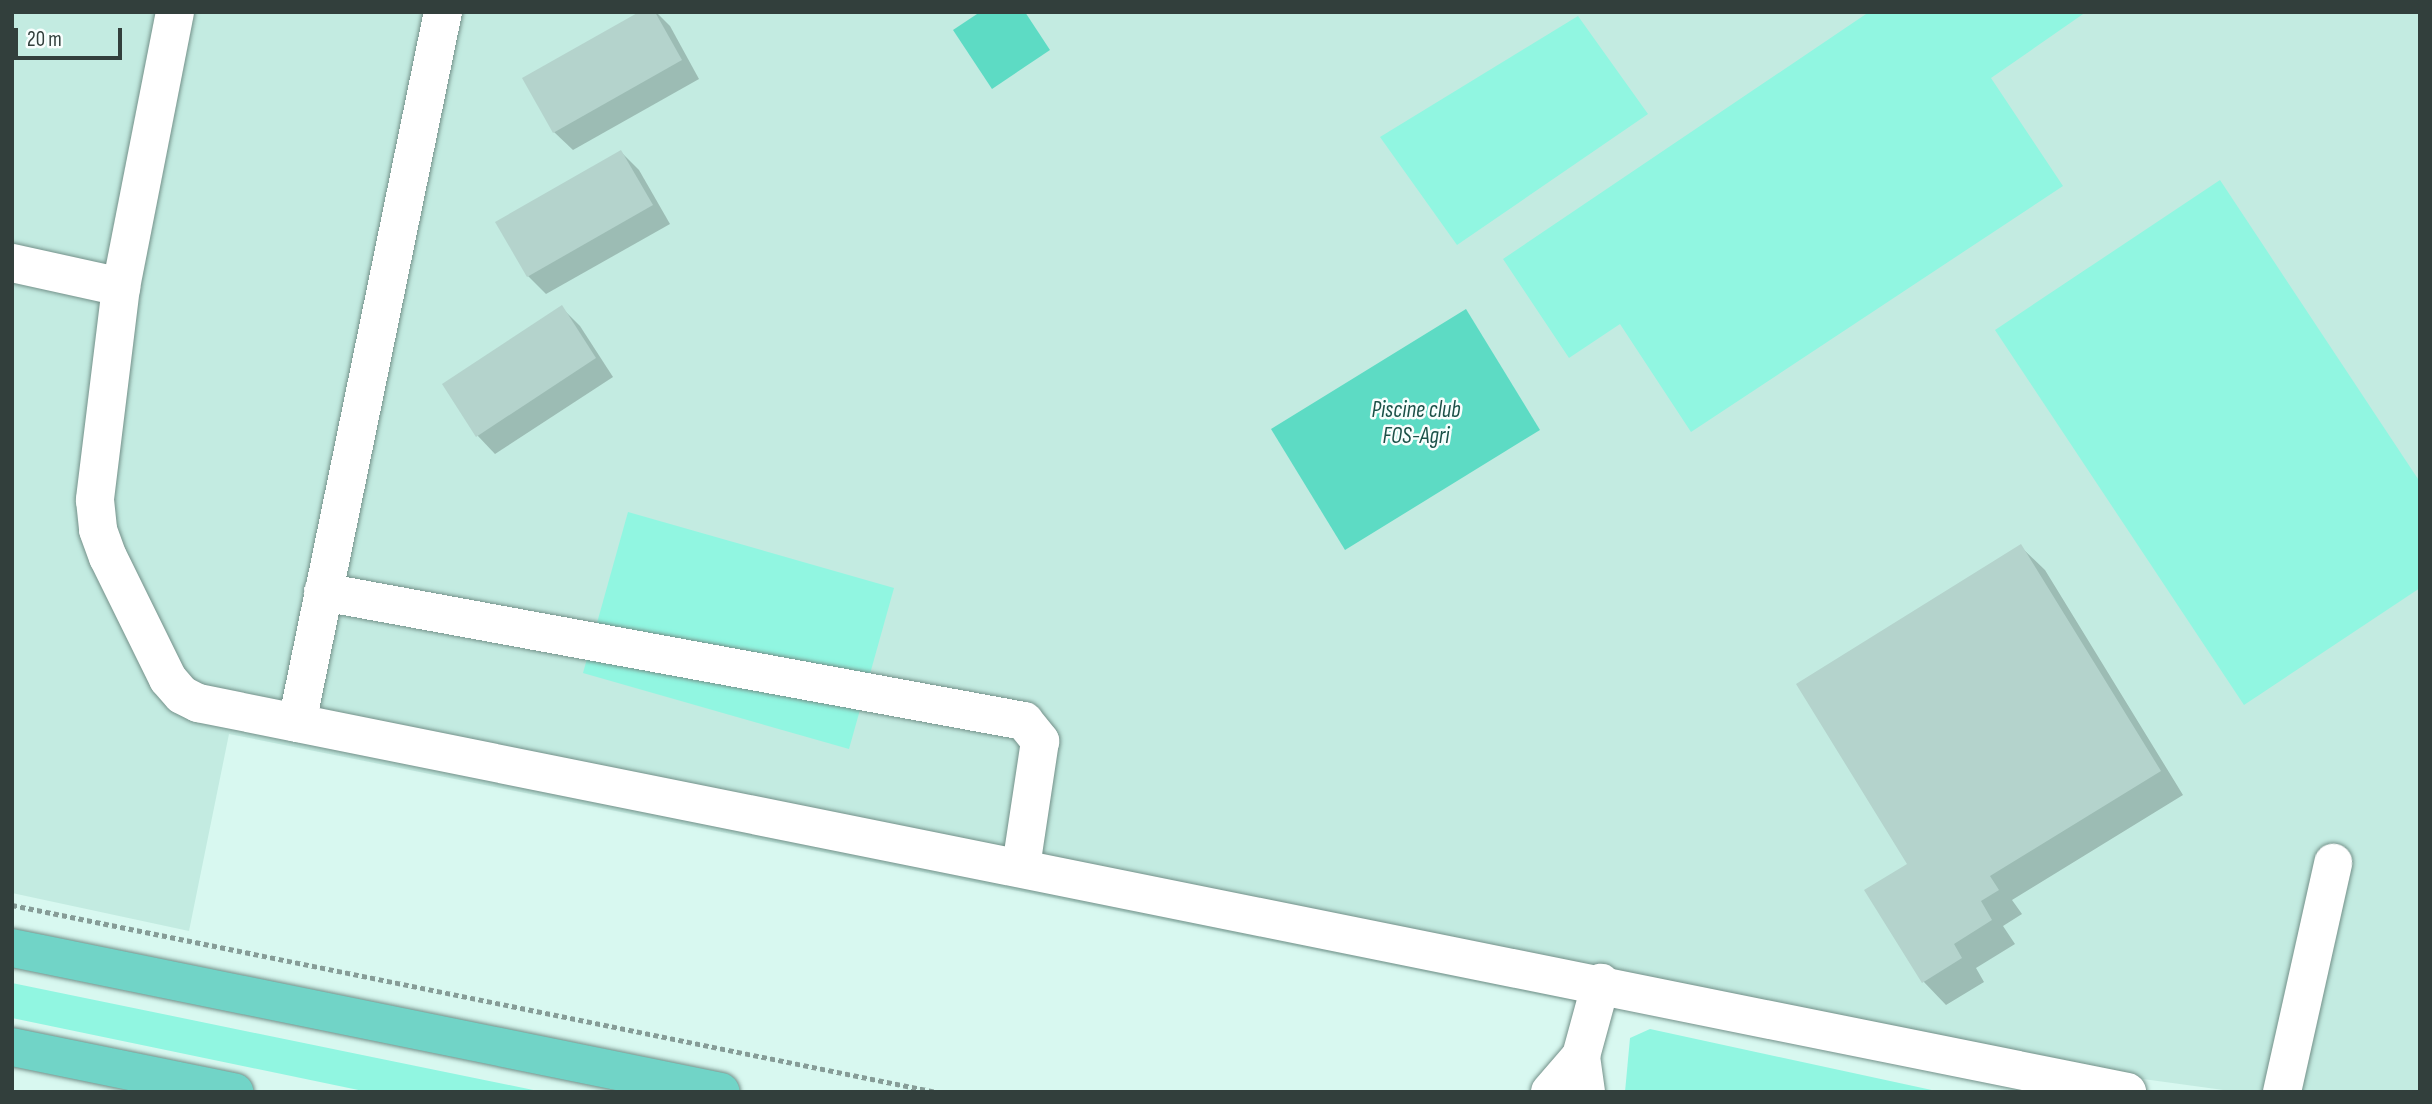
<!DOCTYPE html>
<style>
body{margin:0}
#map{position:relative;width:2432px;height:1104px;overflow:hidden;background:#d8f8f0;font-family:"Sofia Sans Condensed",sans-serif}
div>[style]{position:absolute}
.built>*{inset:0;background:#c3ebe1}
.green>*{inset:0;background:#91f6e1}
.water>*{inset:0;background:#5ddbc4}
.shadow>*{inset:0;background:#0003}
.building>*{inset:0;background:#b4d3cc}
.path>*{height:4.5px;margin-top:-2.25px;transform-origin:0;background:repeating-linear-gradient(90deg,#869c97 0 5px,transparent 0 8.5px)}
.roads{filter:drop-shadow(0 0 2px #739089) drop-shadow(0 0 2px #739089)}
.minor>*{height:38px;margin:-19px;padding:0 19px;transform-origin:19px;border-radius:19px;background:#fff}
.major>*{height:38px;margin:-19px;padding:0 19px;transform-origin:19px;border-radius:19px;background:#71d4c7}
span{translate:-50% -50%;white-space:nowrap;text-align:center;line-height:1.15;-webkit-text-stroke:5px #f8fefd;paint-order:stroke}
.water-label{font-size:23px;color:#1c5148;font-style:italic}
.frame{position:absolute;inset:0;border:14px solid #323f3c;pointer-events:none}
.scale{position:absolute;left:14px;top:28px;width:108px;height:32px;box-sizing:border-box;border:4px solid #323f3c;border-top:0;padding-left:9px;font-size:21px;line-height:24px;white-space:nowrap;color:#323f3c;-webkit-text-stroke:5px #f8fefd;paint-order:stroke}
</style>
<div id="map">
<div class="built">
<i style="clip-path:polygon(12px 12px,2420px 12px,2420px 1092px,2238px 1092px,1561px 999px,229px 734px,189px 931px,12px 893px)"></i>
</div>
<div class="green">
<i style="clip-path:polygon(1869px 12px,2086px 12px,1991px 78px,2063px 186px,1691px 432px,1620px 324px,1569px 358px,1503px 259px)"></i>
<i style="clip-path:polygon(1578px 16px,1648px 114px,1457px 245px,1380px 137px)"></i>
<i style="clip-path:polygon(2220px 180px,2420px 482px,2420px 588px,2244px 705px,1995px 330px)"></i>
<i style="clip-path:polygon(628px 512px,894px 588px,849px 749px,583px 673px)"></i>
<i style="clip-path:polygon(12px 983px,372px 1057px,543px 1092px,368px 1092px,12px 1018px)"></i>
<i style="clip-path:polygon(1650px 1029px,1941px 1092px,1625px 1092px,1630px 1038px)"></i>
</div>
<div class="water">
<i style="clip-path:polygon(980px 12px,1025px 12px,1050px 50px,992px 89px,953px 30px)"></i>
<i style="clip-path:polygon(1466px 309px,1540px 430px,1345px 550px,1271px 429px)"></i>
</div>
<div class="shadow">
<i style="clip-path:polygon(643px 12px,656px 12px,670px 26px,699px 79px,573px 150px,554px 132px)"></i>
<i style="clip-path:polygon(621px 152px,639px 170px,670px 224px,546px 294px,528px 276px)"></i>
<i style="clip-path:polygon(562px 308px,580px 326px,613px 377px,495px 454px,477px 435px)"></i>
<i style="clip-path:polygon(2021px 547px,2045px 570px,2183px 795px,2012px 900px,2022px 914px,2003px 926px,2015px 944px,1976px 968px,1984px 982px,1946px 1005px,1923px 981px,1909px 865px)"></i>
</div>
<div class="building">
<i style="clip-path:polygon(639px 12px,655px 12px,682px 60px,553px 133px,522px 78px)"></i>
<i style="clip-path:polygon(621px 150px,653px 205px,527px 277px,495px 222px)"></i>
<i style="clip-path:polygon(562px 305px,596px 358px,476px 437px,442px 384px)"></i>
<i style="clip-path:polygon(2021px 544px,2161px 771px,1990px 876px,1999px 890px,1981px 901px,1992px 920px,1954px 944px,1962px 958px,1922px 983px,1864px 890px,1907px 864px,1796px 684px)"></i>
</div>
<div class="path">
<i style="left:12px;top:905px;width:943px;rotate:11.44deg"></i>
</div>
<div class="roads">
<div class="minor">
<i style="left:175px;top:12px;width:280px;rotate:101.1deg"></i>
<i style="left:121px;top:287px;width:215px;rotate:97deg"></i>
<i style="left:95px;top:500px;width:30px;rotate:84deg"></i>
<i style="left:98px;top:530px;width:29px;rotate:70deg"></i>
<i style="left:108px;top:557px;width:136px;rotate:63.8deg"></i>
<i style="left:168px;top:679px;width:21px;rotate:49deg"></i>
<i style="left:182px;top:695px;width:18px;rotate:27deg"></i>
<i style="left:198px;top:703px;width:1968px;rotate:11.4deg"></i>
<i style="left:12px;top:263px;width:112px;rotate:12.4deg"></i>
<i style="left:323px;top:592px;width:713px;rotate:10.43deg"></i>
<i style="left:1024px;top:721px;width:26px;rotate:51deg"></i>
<i style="left:1040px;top:741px;width:126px;rotate:98.6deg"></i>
<i style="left:297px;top:723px;width:726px;rotate:-78.4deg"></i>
<i style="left:1550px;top:1092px;width:48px;rotate:-49.3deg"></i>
<i style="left:1586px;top:1092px;width:36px;rotate:-98deg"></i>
<i style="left:1581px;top:1056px;width:76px;rotate:-74.7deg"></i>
<i style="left:2282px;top:1092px;width:235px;rotate:-77.4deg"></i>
</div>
<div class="major">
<i style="left:12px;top:948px;width:723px;rotate:11.48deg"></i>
<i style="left:12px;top:1047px;width:227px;rotate:11.5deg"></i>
</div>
</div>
<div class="water-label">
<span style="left:1416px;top:423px">Piscine club<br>FOS-Agri</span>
</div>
<div class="frame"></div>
<div class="scale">20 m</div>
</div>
